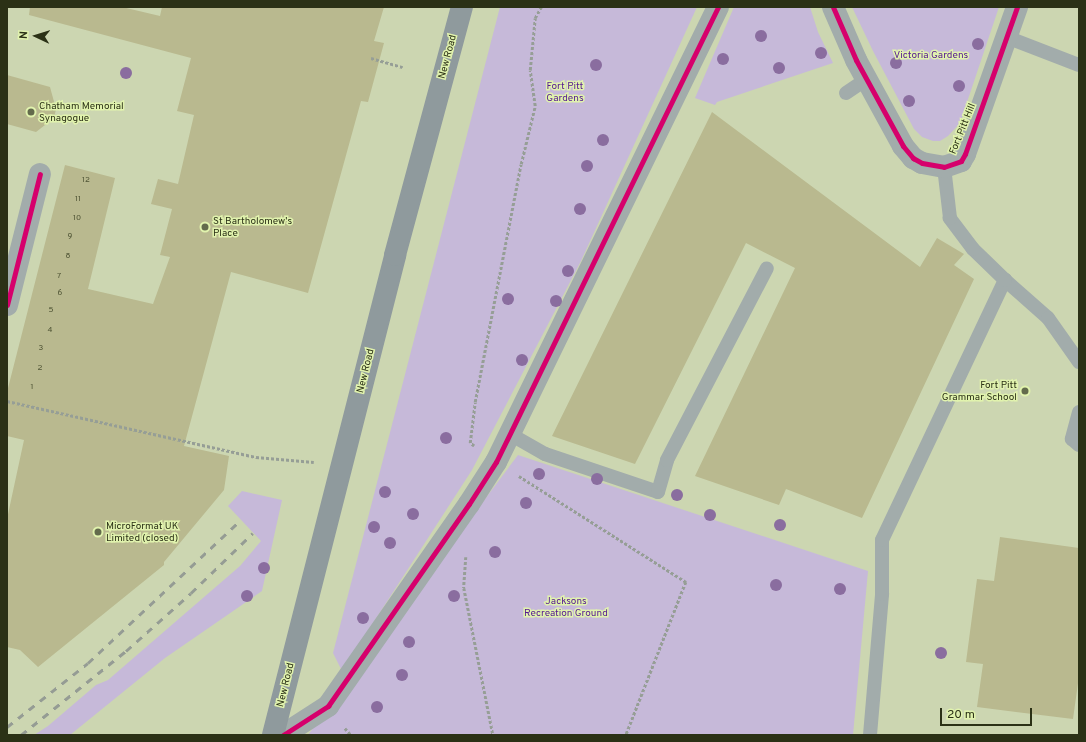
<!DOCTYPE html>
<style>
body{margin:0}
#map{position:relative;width:1086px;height:742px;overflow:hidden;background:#ccd6b1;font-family:Overpass,sans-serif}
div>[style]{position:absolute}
.green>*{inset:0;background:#c6b9d9}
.building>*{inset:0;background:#b9b98f}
.path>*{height:2.5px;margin-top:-1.25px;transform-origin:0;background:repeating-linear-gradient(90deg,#969e96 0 3px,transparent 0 5px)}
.service>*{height:14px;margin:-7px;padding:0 7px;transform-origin:7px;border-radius:7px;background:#a2acab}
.minor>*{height:22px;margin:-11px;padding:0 11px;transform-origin:11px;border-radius:11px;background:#a2acab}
.primary>*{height:22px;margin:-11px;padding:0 11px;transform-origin:11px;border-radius:11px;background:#8f9a9d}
.rail>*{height:3px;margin-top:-1.5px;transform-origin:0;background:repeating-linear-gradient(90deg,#959c94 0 7px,transparent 0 14px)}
.cycleway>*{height:5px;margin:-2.5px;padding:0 2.5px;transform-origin:2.5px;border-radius:2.5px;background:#d6006c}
.trees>*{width:12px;height:12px;margin:-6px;border-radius:50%;background:#8a6d9f}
.dots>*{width:11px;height:11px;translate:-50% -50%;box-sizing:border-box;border:2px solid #e1f3ae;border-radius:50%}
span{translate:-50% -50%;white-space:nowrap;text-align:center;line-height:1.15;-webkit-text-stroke:3px #e1f3ae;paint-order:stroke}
.number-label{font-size:8px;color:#4e5334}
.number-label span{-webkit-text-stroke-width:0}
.park-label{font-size:10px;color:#541791}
.street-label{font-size:10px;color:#2b3116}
.poi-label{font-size:10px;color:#2b3116}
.left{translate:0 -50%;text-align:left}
.right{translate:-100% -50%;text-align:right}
.frame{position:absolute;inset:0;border:8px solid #2b3116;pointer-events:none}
.north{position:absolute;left:16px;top:16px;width:40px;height:40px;-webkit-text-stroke:3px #e1f3ae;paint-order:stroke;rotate:274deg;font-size:11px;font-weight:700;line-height:16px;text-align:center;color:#2b3116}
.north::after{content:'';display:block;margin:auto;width:14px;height:18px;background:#2b3116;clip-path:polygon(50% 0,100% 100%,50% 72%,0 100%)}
.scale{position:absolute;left:940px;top:708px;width:92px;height:18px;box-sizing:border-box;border:2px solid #2b3116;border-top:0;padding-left:5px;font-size:12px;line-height:14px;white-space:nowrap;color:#2b3116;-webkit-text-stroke:3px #e1f3ae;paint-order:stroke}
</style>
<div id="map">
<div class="green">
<i style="clip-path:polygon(500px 7px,697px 7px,581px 261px,472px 470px,342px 671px,333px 653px)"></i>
<i style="clip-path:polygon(734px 7px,810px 7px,818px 32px,833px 63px,717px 102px,715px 105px,695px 98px)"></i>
<i style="clip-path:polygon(852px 7px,999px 7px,960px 123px,948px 136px,940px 141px,933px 141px,922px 137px,914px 129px,873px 51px)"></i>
<i style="clip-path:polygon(518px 455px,868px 571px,853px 735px,308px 735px)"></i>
<i style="clip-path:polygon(242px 491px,282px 500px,262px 591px,165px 658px,70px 735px,34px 735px,48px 726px,96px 685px,108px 680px,240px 566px,261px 541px,228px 506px)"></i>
</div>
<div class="building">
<i style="clip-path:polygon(30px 7px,122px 7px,160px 16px,162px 7px,384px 7px,374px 41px,384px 43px,368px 102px,361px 101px,308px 293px,231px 272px,184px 446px,229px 456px,224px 490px,164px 562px,164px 565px,38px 667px,20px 650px,7px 647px,7px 519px,24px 440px,7px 436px,7px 392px,65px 165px,115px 178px,88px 289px,153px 304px,170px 257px,160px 255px,172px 209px,151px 204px,158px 179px,178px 184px,194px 115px,177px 111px,191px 58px,29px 15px)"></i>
<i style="clip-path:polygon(7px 75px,50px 87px,56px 109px,54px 118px,36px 132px,7px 124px)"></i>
<i style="clip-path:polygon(712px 112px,920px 267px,937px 238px,964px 254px,954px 265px,974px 279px,862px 518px,786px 489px,779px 505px,695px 476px,795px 268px,746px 243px,635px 464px,552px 436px)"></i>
<i style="clip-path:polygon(1000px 537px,1079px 548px,1079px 676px,1073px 719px,977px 707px,983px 664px,966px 662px,977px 579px,994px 581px)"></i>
</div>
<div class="path">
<i style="left:371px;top:58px;width:33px;rotate:16deg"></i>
<i style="left:7px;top:401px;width:255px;rotate:12.7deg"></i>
<i style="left:256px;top:457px;width:58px;rotate:4.9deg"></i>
<i style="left:474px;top:446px;width:5px;rotate:-143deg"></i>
<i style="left:470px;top:443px;width:41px;rotate:-83deg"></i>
<i style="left:475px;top:402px;width:242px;rotate:-79.1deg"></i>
<i style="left:521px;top:164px;width:60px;rotate:-76.4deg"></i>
<i style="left:535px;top:106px;width:36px;rotate:-98deg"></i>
<i style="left:530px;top:70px;width:52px;rotate:-84.5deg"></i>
<i style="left:535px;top:18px;width:13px;rotate:-61deg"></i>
<i style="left:519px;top:476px;width:198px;rotate:32.4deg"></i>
<i style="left:686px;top:582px;width:164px;rotate:111.4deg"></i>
<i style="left:466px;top:557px;width:31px;rotate:94deg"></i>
<i style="left:464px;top:588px;width:150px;rotate:78.8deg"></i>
<i style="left:345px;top:728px;width:9px;rotate:49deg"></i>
</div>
<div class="service">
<i style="left:1006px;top:37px;width:78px;rotate:21deg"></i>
<i style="left:846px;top:93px;width:25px;rotate:-34deg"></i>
<i style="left:1005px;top:280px;width:57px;rotate:41.5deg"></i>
<i style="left:1048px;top:318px;width:54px;rotate:54.8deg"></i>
<i style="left:1079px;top:412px;width:28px;rotate:105deg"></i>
<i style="left:1072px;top:439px;width:9px;rotate:41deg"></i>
<i style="left:510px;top:434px;width:40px;rotate:29.7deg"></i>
<i style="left:545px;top:454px;width:119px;rotate:18.6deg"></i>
<i style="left:658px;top:492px;width:33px;rotate:-74deg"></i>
<i style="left:667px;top:460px;width:216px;rotate:-62.5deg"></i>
<i style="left:870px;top:735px;width:142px;rotate:-85.1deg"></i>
<i style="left:882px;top:594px;width:54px;rotate:-90deg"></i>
<i style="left:882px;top:540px;width:288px;rotate:-64.7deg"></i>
<i style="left:1005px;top:280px;width:45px;rotate:-135.9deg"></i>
<i style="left:973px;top:249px;width:39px;rotate:-127deg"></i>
<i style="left:950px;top:218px;width:51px;rotate:-96.7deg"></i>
</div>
<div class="minor">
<i style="left:833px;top:7px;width:58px;rotate:66.5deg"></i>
<i style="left:856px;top:60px;width:98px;rotate:61.3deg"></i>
<i style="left:903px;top:146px;width:16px;rotate:50deg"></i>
<i style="left:913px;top:158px;width:10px;rotate:29deg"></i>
<i style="left:922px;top:163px;width:22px;rotate:10deg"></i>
<i style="left:944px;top:167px;width:18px;rotate:-19deg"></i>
<i style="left:961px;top:161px;width:8px;rotate:-60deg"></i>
<i style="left:965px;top:154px;width:156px;rotate:-70.5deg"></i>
<i style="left:7px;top:305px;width:135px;rotate:-75.9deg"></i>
<i style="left:283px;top:735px;width:54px;rotate:-32.8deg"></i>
<i style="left:328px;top:706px;width:246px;rotate:-55.1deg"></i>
<i style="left:469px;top:504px;width:50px;rotate:-57.3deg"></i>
<i style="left:496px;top:462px;width:506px;rotate:-63.99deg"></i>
</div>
<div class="primary">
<i style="left:273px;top:735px;width:495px;rotate:-75.7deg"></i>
<i style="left:395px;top:255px;width:257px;rotate:-74.9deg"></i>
</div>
<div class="rail">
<i style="left:7px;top:727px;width:103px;rotate:-38.3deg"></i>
<i style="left:88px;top:663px;width:209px;rotate:-43.1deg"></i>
<i style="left:21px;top:735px;width:134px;rotate:-38.7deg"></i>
<i style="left:126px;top:651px;width:87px;rotate:-41.7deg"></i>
<i style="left:191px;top:593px;width:86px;rotate:-44.1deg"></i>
</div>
<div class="cycleway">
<i style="left:833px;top:7px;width:58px;rotate:66.5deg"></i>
<i style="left:856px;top:60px;width:98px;rotate:61.3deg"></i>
<i style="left:903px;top:146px;width:16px;rotate:50deg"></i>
<i style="left:913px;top:158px;width:10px;rotate:29deg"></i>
<i style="left:922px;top:163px;width:22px;rotate:10deg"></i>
<i style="left:944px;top:167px;width:18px;rotate:-19deg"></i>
<i style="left:961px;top:161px;width:8px;rotate:-60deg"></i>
<i style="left:965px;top:154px;width:156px;rotate:-70.5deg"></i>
<i style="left:7px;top:305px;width:135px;rotate:-75.9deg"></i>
<i style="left:283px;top:735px;width:54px;rotate:-32.8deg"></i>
<i style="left:328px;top:706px;width:246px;rotate:-55.1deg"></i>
<i style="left:469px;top:504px;width:50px;rotate:-57.3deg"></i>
<i style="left:496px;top:462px;width:506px;rotate:-63.99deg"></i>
</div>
<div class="trees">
<i style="left:761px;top:36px"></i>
<i style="left:978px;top:44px"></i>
<i style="left:821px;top:53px"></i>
<i style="left:723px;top:59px"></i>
<i style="left:896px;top:63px"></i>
<i style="left:596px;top:65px"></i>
<i style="left:779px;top:68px"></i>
<i style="left:126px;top:73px"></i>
<i style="left:959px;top:86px"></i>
<i style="left:909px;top:101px"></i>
<i style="left:603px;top:140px"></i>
<i style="left:587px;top:166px"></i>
<i style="left:580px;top:209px"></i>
<i style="left:568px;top:271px"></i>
<i style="left:508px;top:299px"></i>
<i style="left:556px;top:301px"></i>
<i style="left:522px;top:360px"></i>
<i style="left:446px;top:438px"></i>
<i style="left:539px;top:474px"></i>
<i style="left:597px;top:479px"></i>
<i style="left:385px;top:492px"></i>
<i style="left:677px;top:495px"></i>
<i style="left:526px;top:503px"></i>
<i style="left:413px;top:514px"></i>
<i style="left:710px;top:515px"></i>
<i style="left:780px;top:525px"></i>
<i style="left:374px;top:527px"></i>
<i style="left:390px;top:543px"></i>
<i style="left:495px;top:552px"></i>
<i style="left:264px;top:568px"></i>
<i style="left:776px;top:585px"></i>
<i style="left:840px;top:589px"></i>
<i style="left:247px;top:596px"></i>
<i style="left:454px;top:596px"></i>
<i style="left:363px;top:618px"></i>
<i style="left:409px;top:642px"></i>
<i style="left:941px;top:653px"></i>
<i style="left:402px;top:675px"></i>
<i style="left:377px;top:707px"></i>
</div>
<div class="dots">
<i style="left:31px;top:112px;background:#636b4c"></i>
<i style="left:205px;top:227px;background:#636b4c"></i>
<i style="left:1025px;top:391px;background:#636b4c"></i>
<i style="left:98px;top:532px;background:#636b4c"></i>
</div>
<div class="number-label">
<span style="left:86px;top:181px">12</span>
<span style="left:78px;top:200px">11</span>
<span style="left:77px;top:219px">10</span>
<span style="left:70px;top:237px">9</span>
<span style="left:68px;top:257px">8</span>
<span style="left:59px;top:277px">7</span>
<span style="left:60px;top:294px">6</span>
<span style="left:51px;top:311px">5</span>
<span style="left:50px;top:331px">4</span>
<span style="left:41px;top:349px">3</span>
<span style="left:40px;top:369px">2</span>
<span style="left:32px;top:388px">1</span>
</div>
<div class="park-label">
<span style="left:931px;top:56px">Victoria Gardens</span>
<span style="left:565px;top:92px">Fort Pitt<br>Gardens</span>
<span style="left:566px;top:607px">Jacksons<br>Recreation Ground</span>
</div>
<div class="street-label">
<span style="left:448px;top:57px;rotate:-75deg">New Road</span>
<span style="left:963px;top:129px;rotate:-68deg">Fort Pitt Hill</span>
<span style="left:366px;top:371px;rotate:-76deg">New Road</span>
<span style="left:286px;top:685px;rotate:-76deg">New Road</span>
</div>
<div class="poi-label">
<span class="left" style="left:39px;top:112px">Chatham Memorial<br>Synagogue</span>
<span class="left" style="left:213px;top:227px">St Bartholomew's<br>Place</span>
<span class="right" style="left:1017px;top:391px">Fort Pitt<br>Grammar School</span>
<span class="left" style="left:106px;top:532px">MicroFormat UK<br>Limited (closed)</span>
</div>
<div class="frame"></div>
<div class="north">N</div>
<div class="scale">20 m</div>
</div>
